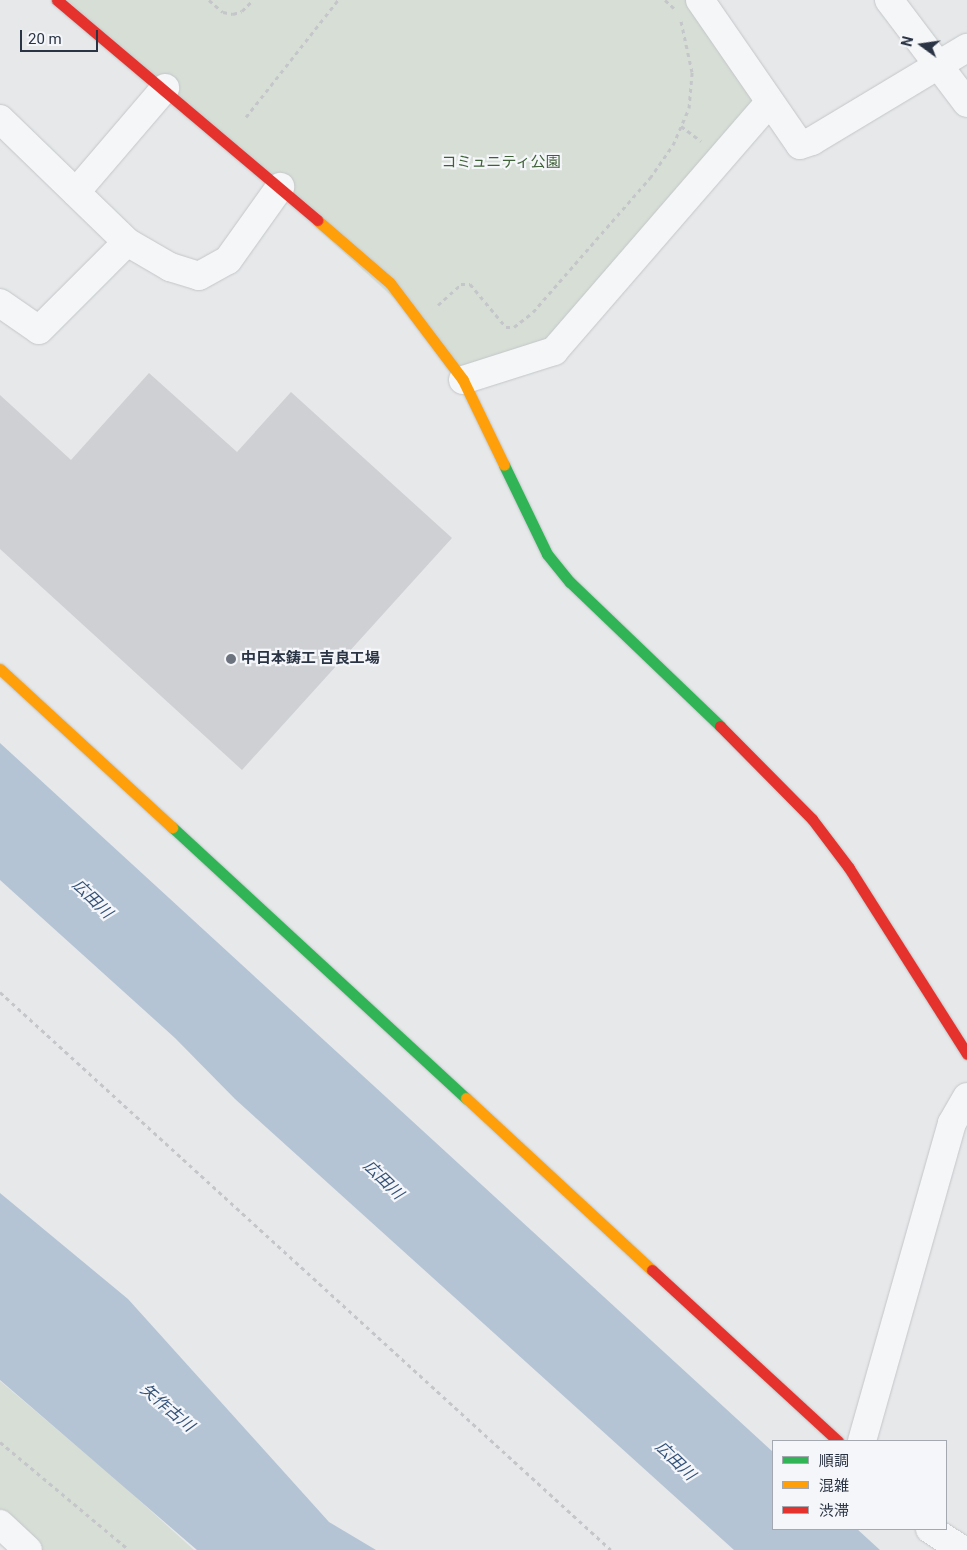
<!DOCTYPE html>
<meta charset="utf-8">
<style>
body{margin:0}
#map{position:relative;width:967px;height:1550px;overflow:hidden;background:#e6e8ea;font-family:Roboto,"Noto Sans JP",sans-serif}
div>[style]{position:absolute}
.green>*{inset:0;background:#d6ded6}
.water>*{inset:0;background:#b4c4d5}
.building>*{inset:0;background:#ced0d3}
.path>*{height:3px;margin-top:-1.5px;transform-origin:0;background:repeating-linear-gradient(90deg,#c5c6ca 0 4px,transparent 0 8px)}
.roads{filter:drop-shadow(0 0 1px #c4c6c8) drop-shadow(0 0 1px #c4c6c8)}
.street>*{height:28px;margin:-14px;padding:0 14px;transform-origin:14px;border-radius:14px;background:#f5f6f7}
.fast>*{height:11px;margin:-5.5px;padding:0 5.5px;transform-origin:5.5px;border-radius:5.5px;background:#30b455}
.slow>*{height:11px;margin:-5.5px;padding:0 5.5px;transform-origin:5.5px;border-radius:5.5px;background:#ff9f0a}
.jam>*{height:11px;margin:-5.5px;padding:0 5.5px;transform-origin:5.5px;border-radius:5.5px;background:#e5322d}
.dots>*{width:14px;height:14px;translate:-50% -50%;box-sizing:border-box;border:2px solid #f4f6f9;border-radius:50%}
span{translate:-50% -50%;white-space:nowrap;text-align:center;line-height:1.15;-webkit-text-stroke:4.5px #f4f6f9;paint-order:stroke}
.park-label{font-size:15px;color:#3f6138}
.poi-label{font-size:15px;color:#2b3445;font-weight:700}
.left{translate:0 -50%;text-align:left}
.water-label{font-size:16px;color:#34527a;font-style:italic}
.legend{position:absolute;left:772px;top:1440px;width:175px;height:90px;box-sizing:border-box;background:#f4f6f9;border:1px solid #a4a8b1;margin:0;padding:6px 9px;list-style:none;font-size:15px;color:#2b3445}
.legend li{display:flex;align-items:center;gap:10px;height:25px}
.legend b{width:25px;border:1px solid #a4a8b1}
.north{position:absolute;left:897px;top:20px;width:50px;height:50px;-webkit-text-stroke:4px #f4f6f9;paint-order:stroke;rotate:284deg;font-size:14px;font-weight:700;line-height:20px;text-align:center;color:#2b3445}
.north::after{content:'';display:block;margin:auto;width:18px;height:22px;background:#2b3445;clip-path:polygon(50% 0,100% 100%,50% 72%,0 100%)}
.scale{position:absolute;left:20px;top:30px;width:78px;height:22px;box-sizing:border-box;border:2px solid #2b3445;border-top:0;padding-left:6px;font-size:15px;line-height:18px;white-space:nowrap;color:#2b3445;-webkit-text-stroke:4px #f4f6f9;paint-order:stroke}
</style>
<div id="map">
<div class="green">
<i style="clip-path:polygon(67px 0,700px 0,769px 103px,554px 351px,463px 380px,420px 322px)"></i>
<i style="clip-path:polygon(0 1381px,119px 1482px,194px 1550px,35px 1550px,0 1522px)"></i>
</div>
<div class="water">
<i style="clip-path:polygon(0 743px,773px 1452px,773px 1529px,857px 1529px,880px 1550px,734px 1550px,235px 1099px,175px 1038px,0 880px)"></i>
<i style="clip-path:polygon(0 1193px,128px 1299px,329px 1522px,376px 1550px,197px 1550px,0 1380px)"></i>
</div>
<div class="building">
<i style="clip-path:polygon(149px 373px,237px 452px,291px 392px,452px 538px,242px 770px,0 549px,0 395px,71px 460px)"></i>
</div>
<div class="path">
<i style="left:209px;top:0;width:18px;rotate:41deg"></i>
<i style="left:223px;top:12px;width:10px;rotate:11deg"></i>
<i style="left:233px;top:14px;width:9px;rotate:-18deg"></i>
<i style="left:242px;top:11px;width:16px;rotate:-45deg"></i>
<i style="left:665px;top:0;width:12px;rotate:42deg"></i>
<i style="left:246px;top:117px;width:149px;rotate:-51.8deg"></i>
<i style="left:681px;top:126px;width:25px;rotate:37deg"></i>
<i style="left:438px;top:305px;width:31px;rotate:-42deg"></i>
<i style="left:461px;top:284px;width:9px"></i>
<i style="left:470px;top:284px;width:56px;rotate:50.1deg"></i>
<i style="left:506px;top:327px;width:8px"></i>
<i style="left:514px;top:327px;width:24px;rotate:-38deg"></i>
<i style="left:533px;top:312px;width:178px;rotate:-48.9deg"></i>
<i style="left:650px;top:178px;width:40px;rotate:-55.1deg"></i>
<i style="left:673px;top:145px;width:40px;rotate:-66.6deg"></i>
<i style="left:689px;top:108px;width:36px;rotate:-85deg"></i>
<i style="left:692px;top:72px;width:52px;rotate:-102.2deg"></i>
<i style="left:0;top:992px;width:827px;rotate:42.4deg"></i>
<i style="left:0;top:1442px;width:168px;rotate:39.9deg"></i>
</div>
<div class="roads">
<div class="street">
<i style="left:700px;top:0;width:176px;rotate:55.4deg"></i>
<i style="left:800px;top:145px;width:13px;rotate:-18deg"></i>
<i style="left:812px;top:141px;width:181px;rotate:-31deg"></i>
<i style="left:889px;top:0;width:129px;rotate:52.9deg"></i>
<i style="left:0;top:119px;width:177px;rotate:44.1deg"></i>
<i style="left:76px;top:192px;width:137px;rotate:-49.4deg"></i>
<i style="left:0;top:303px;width:47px;rotate:34.7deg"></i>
<i style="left:39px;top:330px;width:124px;rotate:-45deg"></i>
<i style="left:127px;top:242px;width:50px;rotate:30.2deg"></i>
<i style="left:170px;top:267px;width:30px;rotate:17deg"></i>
<i style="left:199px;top:276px;width:33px;rotate:-29deg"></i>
<i style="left:228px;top:260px;width:90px;rotate:-54.5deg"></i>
<i style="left:463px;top:380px;width:96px;rotate:-17.7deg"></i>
<i style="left:554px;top:351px;width:328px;rotate:-49.1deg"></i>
<i style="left:862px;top:1441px;width:330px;rotate:-74.2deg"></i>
<i style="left:952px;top:1123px;width:30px;rotate:-60deg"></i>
<i style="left:0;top:1524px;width:38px;rotate:43deg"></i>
<i style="left:930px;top:1529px;width:38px;rotate:33deg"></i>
</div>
<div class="fast">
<i style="left:504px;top:465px;width:99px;rotate:64.2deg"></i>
<i style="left:547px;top:554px;width:36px;rotate:51deg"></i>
<i style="left:570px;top:582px;width:208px;rotate:43.8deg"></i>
<i style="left:172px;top:827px;width:400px;rotate:42.7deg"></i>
</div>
<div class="slow">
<i style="left:317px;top:220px;width:96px;rotate:40.8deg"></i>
<i style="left:390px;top:283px;width:121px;rotate:53deg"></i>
<i style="left:463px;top:380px;width:94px;rotate:64.2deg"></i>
<i style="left:0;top:669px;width:234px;rotate:42.6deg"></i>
<i style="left:466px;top:1098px;width:253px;rotate:42.8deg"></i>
</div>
<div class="jam">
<i style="left:57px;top:0;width:341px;rotate:40.2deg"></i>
<i style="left:720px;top:726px;width:131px;rotate:45.3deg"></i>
<i style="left:812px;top:819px;width:61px;rotate:52.9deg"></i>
<i style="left:849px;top:868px;width:220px;rotate:57.6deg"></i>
<i style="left:652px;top:1270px;width:253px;rotate:42.6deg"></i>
</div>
</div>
<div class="dots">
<i style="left:231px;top:659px;background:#6c737f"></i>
</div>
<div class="park-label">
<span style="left:501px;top:163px">コミュニティ公園</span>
</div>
<div class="poi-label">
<span class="left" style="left:241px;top:659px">中日本鋳工 吉良工場</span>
</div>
<div class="water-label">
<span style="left:92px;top:899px;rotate:44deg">広田川</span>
<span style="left:383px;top:1180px;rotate:44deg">広田川</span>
<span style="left:167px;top:1408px;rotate:40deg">矢作古川</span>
<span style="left:675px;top:1461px;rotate:44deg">広田川</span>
</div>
<ul class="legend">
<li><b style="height:6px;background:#30b455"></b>順調</li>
<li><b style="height:6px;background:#ff9f0a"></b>混雑</li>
<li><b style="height:6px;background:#e5322d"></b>渋滞</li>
</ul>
<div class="north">N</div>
<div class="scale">20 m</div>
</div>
